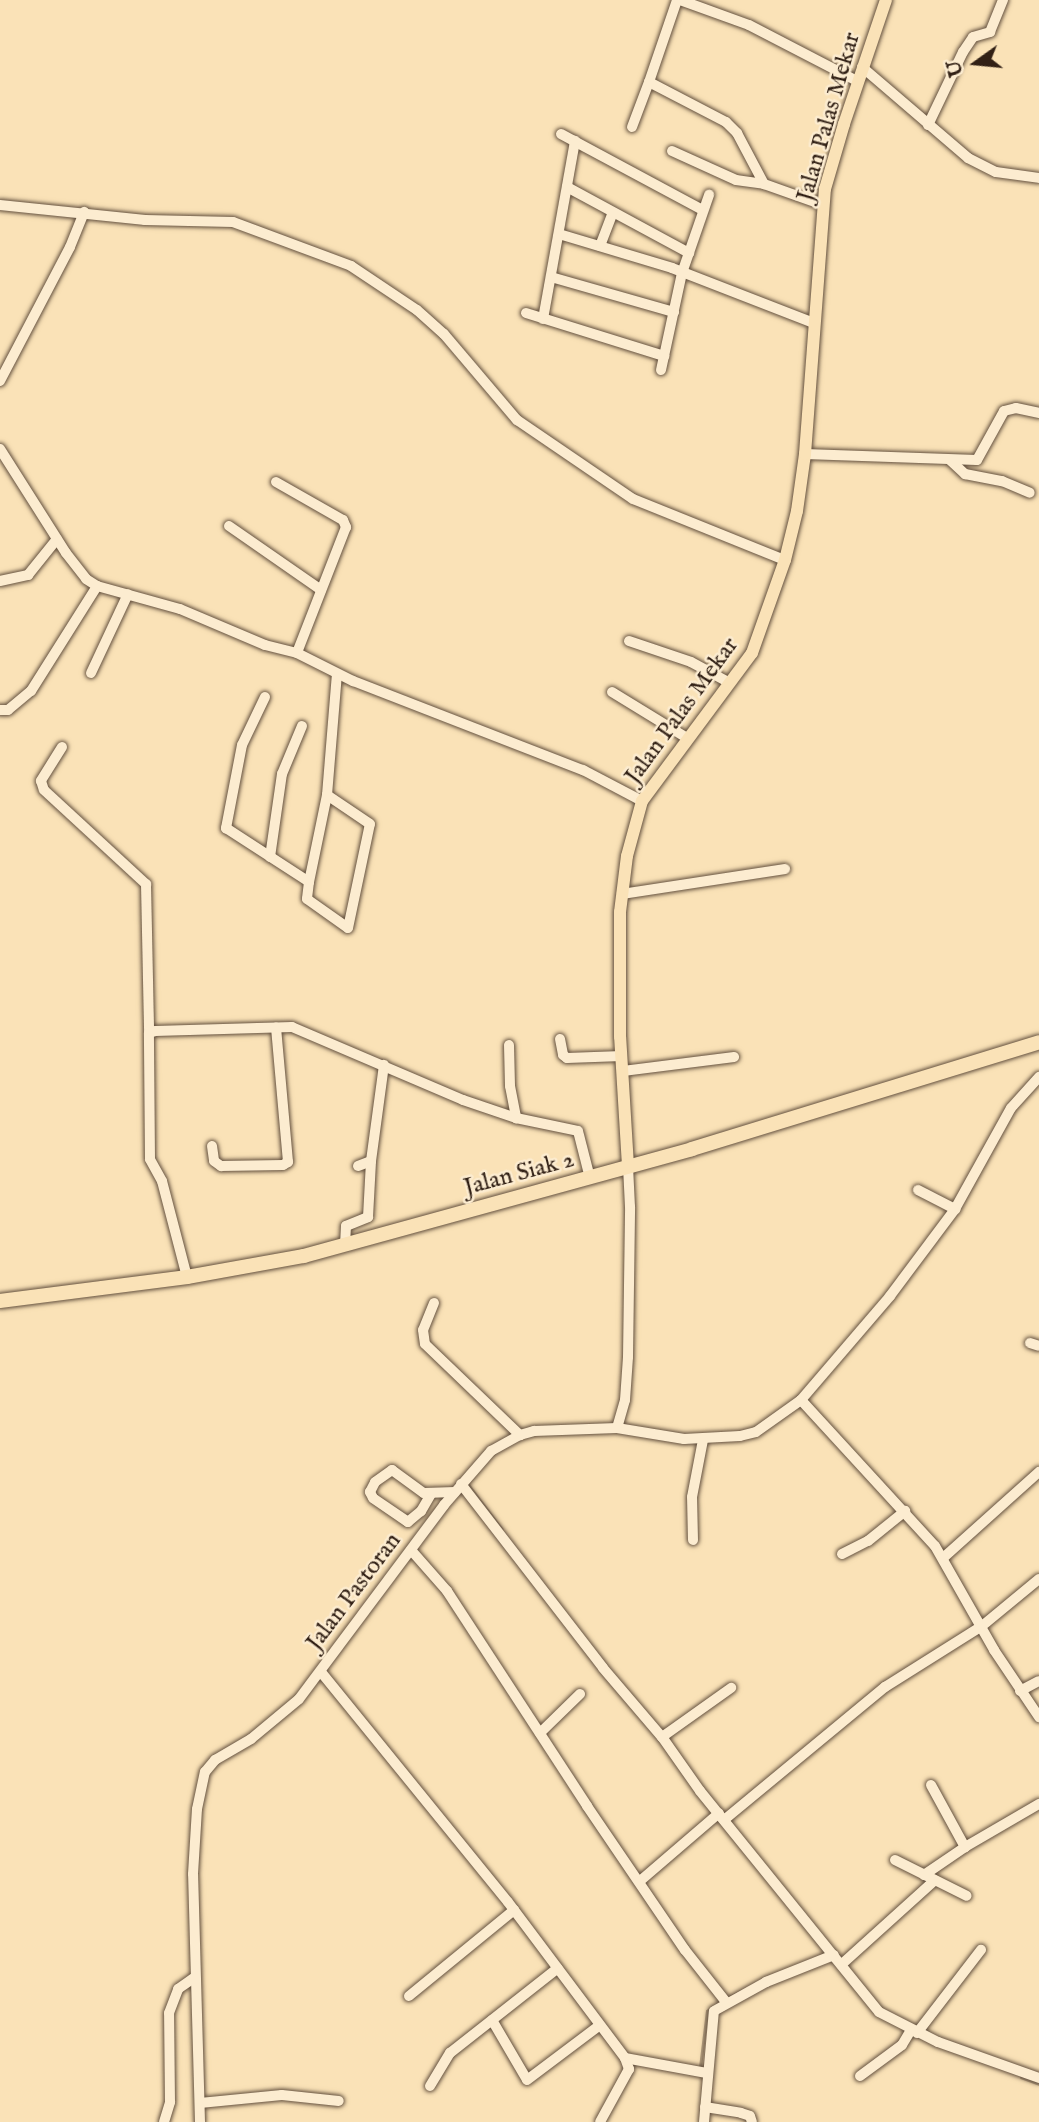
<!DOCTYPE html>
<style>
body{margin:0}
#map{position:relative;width:1039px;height:2122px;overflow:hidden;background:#fae2b7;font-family:"IM FELL English",serif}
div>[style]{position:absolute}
.stream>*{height:2.5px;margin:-1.25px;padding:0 1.25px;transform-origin:1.25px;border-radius:1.25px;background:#b6a080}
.roads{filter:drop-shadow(0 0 2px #63503e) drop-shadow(0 0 2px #63503e)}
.minor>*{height:10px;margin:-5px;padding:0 5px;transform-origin:5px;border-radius:5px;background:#fcecd0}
.major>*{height:12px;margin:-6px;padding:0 6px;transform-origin:6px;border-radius:6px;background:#fae2b7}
.highway>*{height:14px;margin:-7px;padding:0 7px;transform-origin:7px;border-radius:7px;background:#fae2b7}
span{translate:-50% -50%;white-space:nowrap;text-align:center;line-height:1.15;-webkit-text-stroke:5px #fcecd0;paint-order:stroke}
.street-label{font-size:24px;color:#312015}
.north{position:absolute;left:941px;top:28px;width:70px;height:70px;-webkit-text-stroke:5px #fcecd0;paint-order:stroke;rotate:255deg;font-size:19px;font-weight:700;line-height:28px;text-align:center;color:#312015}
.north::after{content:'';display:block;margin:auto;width:24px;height:32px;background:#312015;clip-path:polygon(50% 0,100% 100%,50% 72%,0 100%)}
</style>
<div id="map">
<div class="stream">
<i style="left:468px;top:1484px;width:56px;rotate:52.9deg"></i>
<i style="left:731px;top:1996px;width:11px;rotate:-27deg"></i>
<i style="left:700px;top:2067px;width:56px;rotate:-82.9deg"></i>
<i style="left:707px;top:2011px;width:6px;rotate:-39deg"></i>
<i style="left:1021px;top:2077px;width:19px;rotate:21deg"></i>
</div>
<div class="roads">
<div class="minor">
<i style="left:680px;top:0;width:73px;rotate:19.9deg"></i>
<i style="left:749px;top:25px;width:122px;rotate:27.4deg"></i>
<i style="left:862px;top:67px;width:140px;rotate:40.6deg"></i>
<i style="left:968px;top:158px;width:31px;rotate:27deg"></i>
<i style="left:996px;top:172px;width:43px;rotate:7.9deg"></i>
<i style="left:649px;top:82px;width:87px;rotate:-71.1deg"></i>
<i style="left:928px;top:125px;width:81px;rotate:-64.4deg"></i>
<i style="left:963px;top:52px;width:18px;rotate:-56deg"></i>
<i style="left:973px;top:37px;width:18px;rotate:-16deg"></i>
<i style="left:990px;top:32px;width:35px;rotate:-68deg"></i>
<i style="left:632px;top:127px;width:48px;rotate:-69.3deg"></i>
<i style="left:649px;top:82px;width:87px;rotate:27.5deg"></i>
<i style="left:726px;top:122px;width:16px;rotate:45deg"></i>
<i style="left:737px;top:133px;width:58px;rotate:62.1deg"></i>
<i style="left:764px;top:184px;width:63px;rotate:19.6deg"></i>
<i style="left:561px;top:134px;width:161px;rotate:28.2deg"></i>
<i style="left:672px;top:151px;width:70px;rotate:24.4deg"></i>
<i style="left:736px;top:180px;width:28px;rotate:8deg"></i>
<i style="left:567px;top:187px;width:139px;rotate:28.4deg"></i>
<i style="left:0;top:205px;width:146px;rotate:5.9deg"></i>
<i style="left:145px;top:220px;width:88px;rotate:1.3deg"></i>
<i style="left:233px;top:222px;width:126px;rotate:20.4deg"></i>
<i style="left:351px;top:266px;width:79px;rotate:33.7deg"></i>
<i style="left:417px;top:310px;width:36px;rotate:42deg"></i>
<i style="left:444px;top:334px;width:113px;rotate:49.7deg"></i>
<i style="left:517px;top:420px;width:140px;rotate:34.3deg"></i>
<i style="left:633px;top:499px;width:164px;rotate:21.9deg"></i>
<i style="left:559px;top:234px;width:118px;rotate:16.7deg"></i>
<i style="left:672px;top:268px;width:152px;rotate:21.2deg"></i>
<i style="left:600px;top:246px;width:36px;rotate:-69deg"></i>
<i style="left:551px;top:277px;width:128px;rotate:15.9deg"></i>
<i style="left:526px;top:313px;width:145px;rotate:17.3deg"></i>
<i style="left:543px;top:319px;width:181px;rotate:-79.8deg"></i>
<i style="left:661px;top:370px;width:99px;rotate:-77.8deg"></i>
<i style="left:682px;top:273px;width:83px;rotate:-70.9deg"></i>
<i style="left:0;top:381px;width:151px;rotate:-62.4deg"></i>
<i style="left:70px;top:247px;width:38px;rotate:-68deg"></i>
<i style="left:0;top:449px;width:123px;rotate:57.6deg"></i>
<i style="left:66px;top:553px;width:33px;rotate:52deg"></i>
<i style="left:86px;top:579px;width:13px;rotate:32deg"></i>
<i style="left:97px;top:586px;width:86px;rotate:15.5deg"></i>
<i style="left:180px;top:609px;width:92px;rotate:23deg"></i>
<i style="left:265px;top:645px;width:33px;rotate:14deg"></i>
<i style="left:297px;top:653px;width:63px;rotate:26.6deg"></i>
<i style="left:353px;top:681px;width:247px;rotate:21.2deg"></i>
<i style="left:583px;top:770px;width:67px;rotate:27.7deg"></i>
<i style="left:805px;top:454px;width:172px;rotate:2deg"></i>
<i style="left:977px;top:460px;width:56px;rotate:-61.1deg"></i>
<i style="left:1004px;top:411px;width:12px;rotate:-14deg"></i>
<i style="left:1016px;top:408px;width:24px;rotate:12deg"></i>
<i style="left:950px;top:460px;width:21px;rotate:43deg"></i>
<i style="left:965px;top:474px;width:38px;rotate:11deg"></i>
<i style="left:1002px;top:481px;width:30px;rotate:23deg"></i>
<i style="left:276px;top:482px;width:77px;rotate:29.6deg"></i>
<i style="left:343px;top:520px;width:8px;rotate:67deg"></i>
<i style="left:346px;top:527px;width:135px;rotate:111.3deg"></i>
<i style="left:229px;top:526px;width:112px;rotate:34.8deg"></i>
<i style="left:0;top:581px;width:29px;rotate:-12deg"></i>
<i style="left:28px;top:575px;width:46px;rotate:-51.1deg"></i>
<i style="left:629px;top:641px;width:65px;rotate:18.7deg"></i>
<i style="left:691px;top:662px;width:44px;rotate:28.3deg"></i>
<i style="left:91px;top:673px;width:87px;rotate:-64.9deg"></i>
<i style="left:612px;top:692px;width:88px;rotate:31.5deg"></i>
<i style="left:265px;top:697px;width:53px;rotate:115.6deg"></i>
<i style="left:242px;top:745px;width:85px;rotate:100.9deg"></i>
<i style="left:226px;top:828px;width:99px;rotate:33deg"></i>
<i style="left:309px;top:882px;width:89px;rotate:-78.3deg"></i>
<i style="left:327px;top:795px;width:121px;rotate:-85.3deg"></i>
<i style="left:0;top:710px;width:8px"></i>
<i style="left:8px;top:710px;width:30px;rotate:-40deg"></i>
<i style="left:31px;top:691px;width:124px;rotate:-57.8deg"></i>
<i style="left:62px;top:747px;width:40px;rotate:122deg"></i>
<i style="left:41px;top:781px;width:9px;rotate:72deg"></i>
<i style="left:44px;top:790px;width:139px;rotate:42.7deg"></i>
<i style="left:146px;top:884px;width:149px;rotate:88.8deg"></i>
<i style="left:270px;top:857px;width:84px;rotate:-81.8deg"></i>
<i style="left:282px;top:774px;width:52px;rotate:-67.4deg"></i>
<i style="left:309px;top:882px;width:17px;rotate:97deg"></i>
<i style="left:307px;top:899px;width:50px;rotate:35.3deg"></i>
<i style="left:348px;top:928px;width:106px;rotate:-78.1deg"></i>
<i style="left:370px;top:824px;width:52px;rotate:-146deg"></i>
<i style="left:622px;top:894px;width:165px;rotate:-8.7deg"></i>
<i style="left:560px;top:1039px;width:16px;rotate:79deg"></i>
<i style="left:563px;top:1055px;width:5px;rotate:37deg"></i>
<i style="left:567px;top:1058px;width:55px;rotate:-2.1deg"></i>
<i style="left:509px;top:1045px;width:41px;rotate:88.6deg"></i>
<i style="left:510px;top:1086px;width:33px;rotate:79deg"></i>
<i style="left:623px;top:1071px;width:112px;rotate:-7.2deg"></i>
<i style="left:212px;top:1146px;width:15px;rotate:82deg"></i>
<i style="left:214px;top:1161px;width:9px;rotate:36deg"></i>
<i style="left:221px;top:1166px;width:62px;rotate:-0.9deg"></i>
<i style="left:283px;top:1165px;width:6px;rotate:-31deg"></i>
<i style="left:288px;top:1162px;width:135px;rotate:-95.1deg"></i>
<i style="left:358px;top:1166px;width:14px;rotate:-21deg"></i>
<i style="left:371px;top:1161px;width:97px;rotate:-82.3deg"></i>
<i style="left:918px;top:1190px;width:42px;rotate:27.2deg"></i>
<i style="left:345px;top:1245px;width:19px;rotate:-87deg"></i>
<i style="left:346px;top:1226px;width:24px;rotate:-22deg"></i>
<i style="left:368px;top:1217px;width:56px;rotate:-86.9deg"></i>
<i style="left:187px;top:1277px;width:99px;rotate:-104.6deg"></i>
<i style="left:162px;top:1181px;width:25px;rotate:-119deg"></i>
<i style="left:150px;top:1159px;width:126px;rotate:-90.5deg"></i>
<i style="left:149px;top:1033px;width:6px;rotate:-18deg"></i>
<i style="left:155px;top:1031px;width:137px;rotate:-1.7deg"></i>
<i style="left:292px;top:1027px;width:186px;rotate:23.1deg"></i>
<i style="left:463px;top:1100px;width:56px;rotate:18.8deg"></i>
<i style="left:516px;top:1118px;width:63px;rotate:11.8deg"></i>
<i style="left:578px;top:1131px;width:49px;rotate:75.7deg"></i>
<i style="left:434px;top:1303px;width:29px;rotate:112deg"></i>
<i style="left:423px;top:1330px;width:14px;rotate:82deg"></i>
<i style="left:425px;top:1344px;width:132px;rotate:43.8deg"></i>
<i style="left:1030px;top:1343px;width:9px;rotate:18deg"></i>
<i style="left:801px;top:1400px;width:198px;rotate:47.5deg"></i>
<i style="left:935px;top:1546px;width:120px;rotate:60.4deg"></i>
<i style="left:994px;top:1650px;width:81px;rotate:56.1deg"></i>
<i style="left:617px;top:1428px;width:68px;rotate:9.3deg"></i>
<i style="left:684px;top:1439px;width:56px;rotate:-3.1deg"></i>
<i style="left:740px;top:1436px;width:16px;rotate:-14deg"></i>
<i style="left:756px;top:1432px;width:55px;rotate:-35.4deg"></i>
<i style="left:801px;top:1400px;width:137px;rotate:-49.4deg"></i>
<i style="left:890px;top:1296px;width:109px;rotate:-53.2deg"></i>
<i style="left:955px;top:1209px;width:115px;rotate:-61deg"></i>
<i style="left:1011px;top:1108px;width:42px;rotate:-47.9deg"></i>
<i style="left:461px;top:1484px;width:232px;rotate:52.3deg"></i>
<i style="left:603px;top:1668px;width:91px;rotate:49.5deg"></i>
<i style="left:662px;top:1737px;width:66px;rotate:54.9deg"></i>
<i style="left:700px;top:1791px;width:284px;rotate:51deg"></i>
<i style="left:879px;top:2012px;width:66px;rotate:27deg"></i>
<i style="left:938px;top:2042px;width:107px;rotate:19.6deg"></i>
<i style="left:431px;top:1494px;width:20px;rotate:120deg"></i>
<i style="left:421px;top:1511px;width:17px;rotate:140deg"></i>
<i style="left:408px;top:1522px;width:42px;rotate:-145.6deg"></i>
<i style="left:373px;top:1498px;width:7px;rotate:-117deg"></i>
<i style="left:370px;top:1492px;width:11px;rotate:-63deg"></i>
<i style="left:375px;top:1482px;width:21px;rotate:-35deg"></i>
<i style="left:392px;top:1470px;width:39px;rotate:36deg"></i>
<i style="left:424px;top:1493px;width:31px;rotate:-2deg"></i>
<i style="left:693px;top:1540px;width:43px;rotate:-91.3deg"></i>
<i style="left:692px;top:1497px;width:58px;rotate:-79.1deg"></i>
<i style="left:411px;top:1550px;width:55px;rotate:48.7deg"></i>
<i style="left:447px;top:1591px;width:257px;rotate:56.9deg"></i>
<i style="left:587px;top:1806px;width:174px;rotate:55.8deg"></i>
<i style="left:685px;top:1950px;width:66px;rotate:51.7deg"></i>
<i style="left:842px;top:1554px;width:29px;rotate:-27deg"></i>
<i style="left:868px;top:1541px;width:48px;rotate:-39deg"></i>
<i style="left:943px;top:1558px;width:129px;rotate:-41.9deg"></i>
<i style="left:321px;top:1672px;width:296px;rotate:50.9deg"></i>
<i style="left:508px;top:1902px;width:195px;rotate:53.1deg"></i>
<i style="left:625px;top:2058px;width:12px;rotate:70deg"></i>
<i style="left:629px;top:2069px;width:60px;rotate:118.7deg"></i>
<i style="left:1020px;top:1691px;width:21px;rotate:-28deg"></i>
<i style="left:540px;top:1733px;width:56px;rotate:-44.3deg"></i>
<i style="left:662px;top:1737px;width:85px;rotate:-35.4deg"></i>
<i style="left:931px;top:1785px;width:71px;rotate:61.3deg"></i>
<i style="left:965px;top:1847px;width:86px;rotate:-30.2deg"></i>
<i style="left:724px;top:1820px;width:209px;rotate:-39.6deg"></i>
<i style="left:885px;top:1687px;width:115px;rotate:-32.2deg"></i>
<i style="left:982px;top:1626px;width:74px;rotate:-39.5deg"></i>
<i style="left:895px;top:1860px;width:80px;rotate:26.6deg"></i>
<i style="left:924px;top:1875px;width:50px;rotate:-34.3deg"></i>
<i style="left:640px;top:1881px;width:104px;rotate:-40.7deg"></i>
<i style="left:842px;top:1964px;width:125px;rotate:-42.1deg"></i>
<i style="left:409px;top:1996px;width:136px;rotate:-39.3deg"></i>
<i style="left:492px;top:2020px;width:69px;rotate:59.7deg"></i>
<i style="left:527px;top:2080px;width:91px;rotate:-37deg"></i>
<i style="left:917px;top:2033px;width:105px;rotate:-52.4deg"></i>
<i style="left:625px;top:2058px;width:83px;rotate:10.4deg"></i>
<i style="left:860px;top:2076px;width:52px;rotate:-36.4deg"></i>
<i style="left:902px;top:2045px;width:17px;rotate:-59deg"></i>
<i style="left:430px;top:2086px;width:39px;rotate:-59deg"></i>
<i style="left:450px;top:2053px;width:137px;rotate:-38.2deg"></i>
<i style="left:200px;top:2103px;width:82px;rotate:-5.6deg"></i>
<i style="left:282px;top:2095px;width:57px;rotate:6deg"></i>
<i style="left:705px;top:2107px;width:36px;rotate:9deg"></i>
<i style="left:741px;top:2113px;width:9px;rotate:18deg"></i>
<i style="left:750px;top:2116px;width:6px;rotate:72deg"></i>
<i style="left:164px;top:2122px;width:21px;rotate:-73deg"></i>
<i style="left:170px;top:2102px;width:89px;rotate:-90.6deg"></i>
<i style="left:169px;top:2013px;width:26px;rotate:-69deg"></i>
<i style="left:178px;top:1989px;width:19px;rotate:-35deg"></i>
<i style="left:200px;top:2122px;width:248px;rotate:-91.6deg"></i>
<i style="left:193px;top:1874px;width:65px;rotate:-86.5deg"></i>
<i style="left:197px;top:1809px;width:38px;rotate:-78deg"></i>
<i style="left:205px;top:1772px;width:16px;rotate:-50deg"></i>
<i style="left:215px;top:1760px;width:42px;rotate:-30.3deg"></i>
<i style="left:251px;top:1739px;width:62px;rotate:-39.8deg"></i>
<i style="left:299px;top:1699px;width:242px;rotate:-53.2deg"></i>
<i style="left:444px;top:1505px;width:72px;rotate:-49deg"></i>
<i style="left:491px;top:1451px;width:33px;rotate:-29deg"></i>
<i style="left:520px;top:1435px;width:15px;rotate:-16deg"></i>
<i style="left:534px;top:1431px;width:83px;rotate:-2.1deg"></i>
<i style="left:617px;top:1428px;width:29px;rotate:-74deg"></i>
<i style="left:625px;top:1400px;width:43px;rotate:-86deg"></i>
<i style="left:628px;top:1357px;width:150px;rotate:-89.2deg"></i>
<i style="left:630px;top:1207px;width:41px;rotate:-92.8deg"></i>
<i style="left:704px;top:2122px;width:111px;rotate:-84.9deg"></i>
<i style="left:714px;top:2011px;width:60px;rotate:-29.1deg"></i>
<i style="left:766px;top:1982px;width:73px;rotate:-21.7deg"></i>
</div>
<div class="major">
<i style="left:628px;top:1166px;width:129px;rotate:-93.5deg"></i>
<i style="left:620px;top:1037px;width:125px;rotate:-90deg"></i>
<i style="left:620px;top:912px;width:56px;rotate:-82.9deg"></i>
<i style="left:627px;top:856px;width:57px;rotate:-74.7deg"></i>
<i style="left:642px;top:801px;width:184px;rotate:-53.4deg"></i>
<i style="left:752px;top:653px;width:99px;rotate:-70.5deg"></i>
<i style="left:785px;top:560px;width:50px;rotate:-76.2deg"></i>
<i style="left:797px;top:511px;width:58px;rotate:-82deg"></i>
<i style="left:805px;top:454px;width:266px;rotate:-85.7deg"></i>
<i style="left:825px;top:189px;width:68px;rotate:-73.7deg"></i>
<i style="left:844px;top:124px;width:131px;rotate:-71.3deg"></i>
</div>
<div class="highway">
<i style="left:0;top:1301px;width:189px;rotate:-7.3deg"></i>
<i style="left:187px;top:1277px;width:119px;rotate:-10.2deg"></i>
<i style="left:304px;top:1256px;width:402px;rotate:-15.4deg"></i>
<i style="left:692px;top:1149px;width:363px;rotate:-17.1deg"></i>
</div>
</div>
<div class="street-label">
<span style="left:829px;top:117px;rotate:-74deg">Jalan Palas Mekar</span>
<span style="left:682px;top:711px;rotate:-54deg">Jalan Palas Mekar</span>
<span style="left:519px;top:1174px;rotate:-15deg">Jalan Siak 2</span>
<span style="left:354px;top:1592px;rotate:-53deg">Jalan Pastoran</span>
</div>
<div class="north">U</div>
</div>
